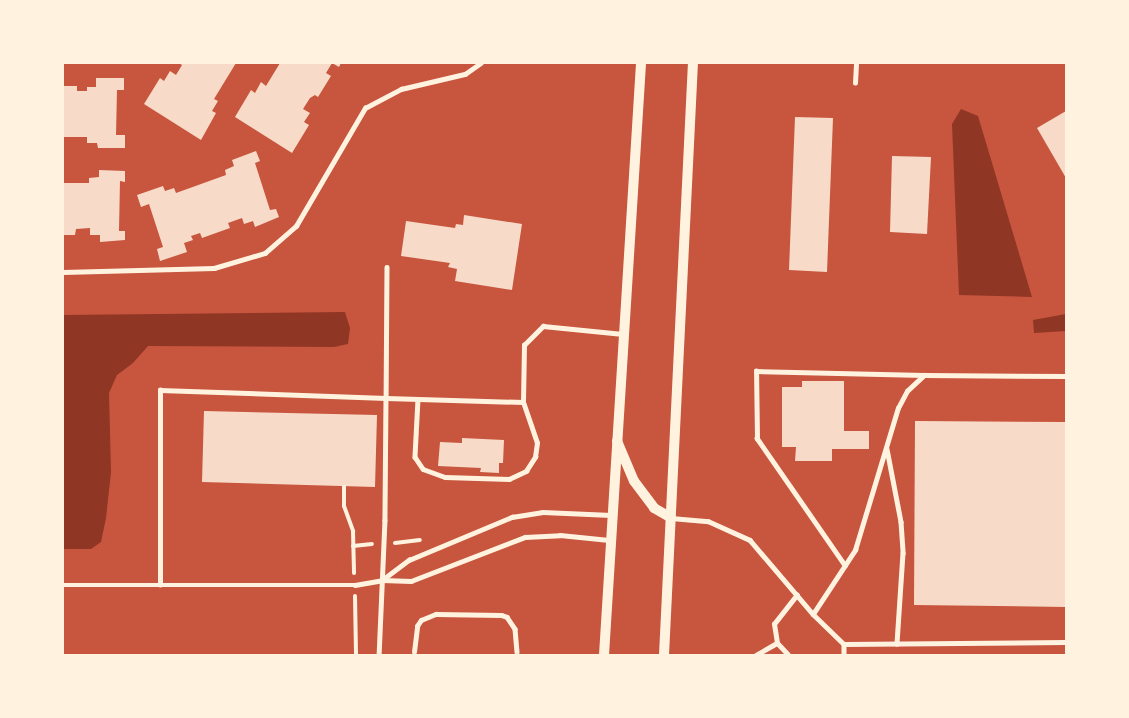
<!DOCTYPE html>
<style>
body{margin:0}
#map{position:relative;width:1129px;height:718px;overflow:hidden;background:#c8553d;font-family:Cabin,sans-serif}
div>[style]{position:absolute}
.water>*{inset:0;background:#8f3625}
.building>*{inset:0;background:#f7dbc8}
.path>*{height:4px;margin:-2px;padding:0 2px;transform-origin:2px;border-radius:2px;background:#fff3e0}
.service>*{height:4.5px;margin:-2.25px;padding:0 2.25px;transform-origin:2.25px;border-radius:2.25px;background:#fff3e0}
.tertiary>*{height:10px;margin:-5px;padding:0 5px;transform-origin:5px;border-radius:5px;background:#fff3e0}
span{translate:-50% -50%;white-space:nowrap;text-align:center;line-height:1.15;-webkit-text-stroke:4.5px #fff3e0;paint-order:stroke}
.frame{position:absolute;inset:0;border:64px solid #fff3e0;pointer-events:none}
</style>
<div id="map">
<div class="water">
<i style="clip-path:polygon(961px 109px,978px 116px,1032px 297px,959px 295px,952px 124px)"></i>
<i style="clip-path:polygon(345px 312px,350px 328px,348px 344px,334px 347px,148px 346px,133px 363px,117px 375px,109px 393px,111px 472px,106px 518px,101px 542px,91px 549px,63px 549px,63px 315px)"></i>
<i style="clip-path:polygon(1066px 314px,1066px 331px,1034px 333px,1033px 320px)"></i>
</div>
<div class="building">
<i style="clip-path:polygon(179px 63px,236px 63px,214px 99px,218px 101px,212px 111px,216px 113px,201px 140px,144px 104px,160px 78px,164px 81px,170px 71px,176px 75px,182px 65px)"></i>
<i style="clip-path:polygon(280px 63px,341px 63px,339px 67px,332px 63px,326px 73px,331px 76px,318px 97px,315px 95px,310px 98px,303px 109px,310px 113px,304px 122px,309px 125px,292px 153px,235px 117px,251px 90px,255px 93px,261px 82px,266px 86px)"></i>
<i style="clip-path:polygon(96px 78px,124px 78px,124px 90px,117px 90px,116px 135px,125px 135px,125px 148px,98px 148px,97px 143px,87px 143px,87px 137px,63px 137px,63px 86px,77px 86px,77px 91px,87px 91px,87px 87px,96px 87px)"></i>
<i style="clip-path:polygon(1066px 111px,1066px 178px,1037px 128px)"></i>
<i style="clip-path:polygon(795px 117px,833px 118px,827px 272px,789px 270px)"></i>
<i style="clip-path:polygon(256px 151px,260px 161px,255px 163px,270px 210px,276px 209px,279px 217px,255px 227px,253px 221px,244px 224px,242px 218px,228px 223px,230px 228px,202px 238px,200px 233px,191px 236px,193px 240px,184px 243px,187px 252px,160px 261px,157px 249px,163px 247px,149px 204px,141px 207px,137px 195px,163px 186px,165px 191px,174px 188px,176px 193px,226px 175px,225px 170px,234px 166px,232px 160px)"></i>
<i style="clip-path:polygon(892px 156px,931px 157px,927px 234px,890px 232px)"></i>
<i style="clip-path:polygon(99px 170px,125px 171px,125px 182px,120px 181px,119px 231px,125px 231px,125px 240px,100px 242px,100px 235px,90px 235px,90px 228px,76px 229px,75px 235px,63px 235px,63px 183px,89px 183px,89px 178px,99px 177px)"></i>
<i style="clip-path:polygon(464px 215px,522px 224px,512px 290px,455px 281px,457px 269px,448px 267px,450px 263px,401px 256px,406px 221px,455px 228px,456px 224px,463px 225px)"></i>
<i style="clip-path:polygon(802px 381px,844px 381px,844px 431px,869px 431px,869px 449px,832px 449px,832px 461px,795px 461px,796px 447px,782px 447px,782px 387px,802px 387px)"></i>
<i style="clip-path:polygon(204px 411px,377px 415px,375px 487px,202px 482px)"></i>
<i style="clip-path:polygon(915px 421px,1066px 422px,1066px 607px,914px 605px)"></i>
<i style="clip-path:polygon(462px 438px,504px 440px,503px 463px,499px 463px,499px 473px,480px 472px,481px 468px,438px 466px,440px 442px,462px 443px)"></i>
</div>
<div class="path">
<i style="left:344px;top:487px;width:19px;rotate:90deg"></i>
<i style="left:344px;top:506px;width:27px;rotate:70deg"></i>
<i style="left:353px;top:531px;width:42px;rotate:88.6deg"></i>
<i style="left:395px;top:543px;width:25px;rotate:-7deg"></i>
<i style="left:353px;top:546px;width:19px;rotate:-6deg"></i>
<i style="left:355px;top:596px;width:59px;rotate:89deg"></i>
</div>
<div class="service">
<i style="left:855px;top:83px;width:20px;rotate:-87deg"></i>
<i style="left:387px;top:267px;width:131px;rotate:90.4deg"></i>
<i style="left:386px;top:398px;width:137px;rotate:1.7deg"></i>
<i style="left:523px;top:402px;width:57px;rotate:-89deg"></i>
<i style="left:524px;top:345px;width:27px;rotate:-45deg"></i>
<i style="left:543px;top:326px;width:80px;rotate:5.7deg"></i>
<i style="left:63px;top:272px;width:151px;rotate:-1.5deg"></i>
<i style="left:214px;top:268px;width:53px;rotate:-16.4deg"></i>
<i style="left:265px;top:253px;width:41px;rotate:-41.1deg"></i>
<i style="left:296px;top:226px;width:137px;rotate:-59.7deg"></i>
<i style="left:365px;top:108px;width:41px;rotate:-27.8deg"></i>
<i style="left:401px;top:89px;width:66px;rotate:-13.2deg"></i>
<i style="left:465px;top:74px;width:19px;rotate:-35deg"></i>
<i style="left:418px;top:399px;width:58px;rotate:93deg"></i>
<i style="left:415px;top:457px;width:14px;rotate:56deg"></i>
<i style="left:423px;top:469px;width:23px;rotate:20deg"></i>
<i style="left:445px;top:477px;width:64px;rotate:1.8deg"></i>
<i style="left:509px;top:479px;width:19px;rotate:-25deg"></i>
<i style="left:526px;top:471px;width:17px;rotate:-57deg"></i>
<i style="left:535px;top:457px;width:14px;rotate:-82deg"></i>
<i style="left:537px;top:443px;width:43px;rotate:-108.9deg"></i>
<i style="left:887px;top:449px;width:74px;rotate:79.1deg"></i>
<i style="left:901px;top:522px;width:31px;rotate:86deg"></i>
<i style="left:903px;top:553px;width:91px;rotate:93.8deg"></i>
<i style="left:671px;top:518px;width:37px;rotate:5deg"></i>
<i style="left:708px;top:521px;width:46px;rotate:24.3deg"></i>
<i style="left:750px;top:540px;width:97px;rotate:49.6deg"></i>
<i style="left:813px;top:614px;width:43px;rotate:44.1deg"></i>
<i style="left:844px;top:644px;width:222px;rotate:-0.5deg"></i>
<i style="left:845px;top:566px;width:155px;rotate:-124.7deg"></i>
<i style="left:757px;top:439px;width:68px;rotate:-90.8deg"></i>
<i style="left:756px;top:371px;width:168px;rotate:1.4deg"></i>
<i style="left:382px;top:580px;width:34px;rotate:-37deg"></i>
<i style="left:409px;top:560px;width:112px;rotate:-22.7deg"></i>
<i style="left:512px;top:517px;width:31px;rotate:-9deg"></i>
<i style="left:543px;top:512px;width:68px;rotate:2.5deg"></i>
<i style="left:63px;top:585px;width:292px"></i>
<i style="left:355px;top:585px;width:27px;rotate:-10deg"></i>
<i style="left:382px;top:580px;width:29px;rotate:2deg"></i>
<i style="left:411px;top:581px;width:122px;rotate:-21.1deg"></i>
<i style="left:525px;top:537px;width:35px;rotate:-3deg"></i>
<i style="left:560px;top:535px;width:49px;rotate:5.8deg"></i>
<i style="left:160px;top:585px;width:195px;rotate:-90deg"></i>
<i style="left:160px;top:390px;width:226px;rotate:2deg"></i>
<i style="left:386px;top:398px;width:122px;rotate:90.5deg"></i>
<i style="left:385px;top:520px;width:135px;rotate:92.5deg"></i>
<i style="left:813px;top:614px;width:77px;rotate:-56.7deg"></i>
<i style="left:855px;top:550px;width:148px;rotate:-73.2deg"></i>
<i style="left:898px;top:408px;width:19px;rotate:-62deg"></i>
<i style="left:907px;top:391px;width:23px;rotate:-43deg"></i>
<i style="left:924px;top:375px;width:142px;rotate:0.4deg"></i>
<i style="left:844px;top:644px;width:11px;rotate:90deg"></i>
<i style="left:414px;top:652px;width:26px;rotate:-83deg"></i>
<i style="left:417px;top:626px;width:7px;rotate:-56deg"></i>
<i style="left:421px;top:620px;width:16px;rotate:-22deg"></i>
<i style="left:436px;top:614px;width:65px;rotate:0.9deg"></i>
<i style="left:501px;top:615px;width:6px;rotate:18deg"></i>
<i style="left:507px;top:617px;width:14px;rotate:56deg"></i>
<i style="left:515px;top:629px;width:23px;rotate:85deg"></i>
<i style="left:756px;top:655px;width:24px;rotate:-30deg"></i>
<i style="left:788px;top:655px;width:16px;rotate:-133deg"></i>
<i style="left:777px;top:643px;width:19px;rotate:-99deg"></i>
<i style="left:774px;top:624px;width:37px;rotate:-52deg"></i>
</div>
<div class="tertiary">
<i style="left:617px;top:441px;width:43px;rotate:67deg"></i>
<i style="left:634px;top:481px;width:34px;rotate:53deg"></i>
<i style="left:654px;top:508px;width:20px;rotate:30deg"></i>
<i style="left:604px;top:655px;width:593px;rotate:-86.42deg"></i>
<i style="left:664px;top:655px;width:593px;rotate:-87.2deg"></i>
</div>
<div class="frame"></div>
</div>
